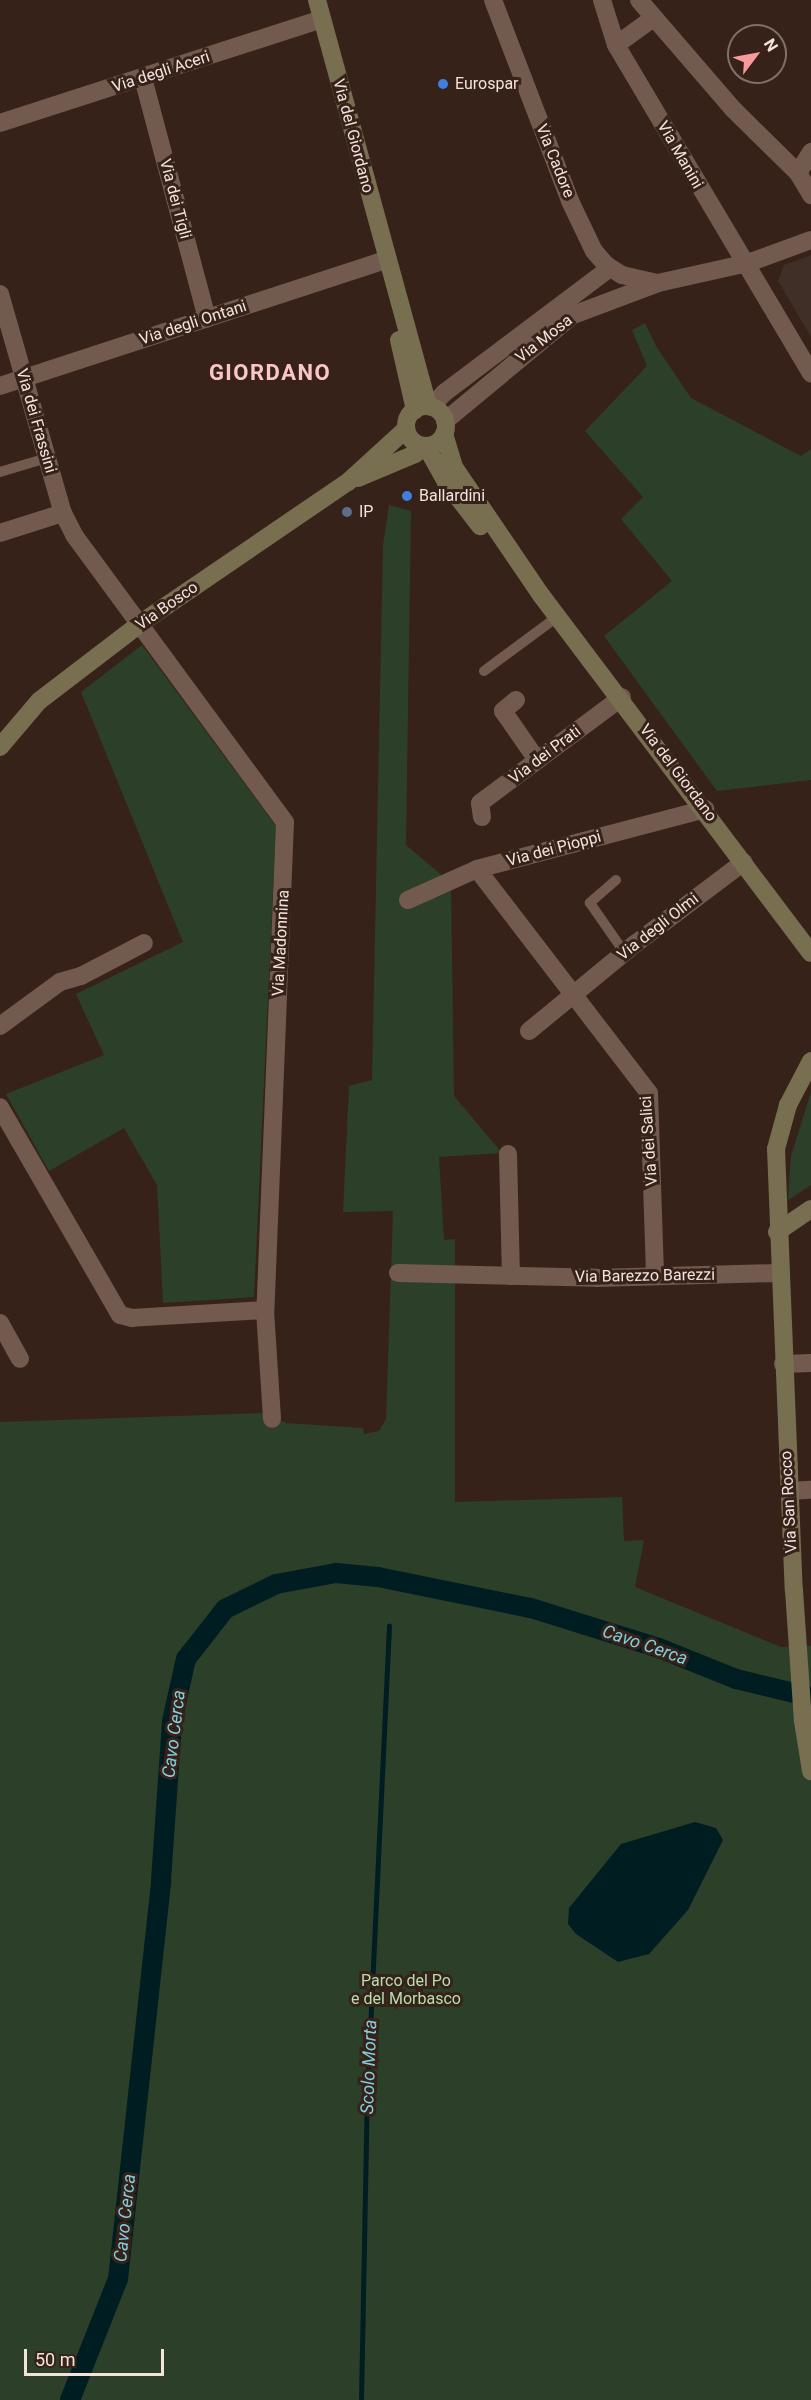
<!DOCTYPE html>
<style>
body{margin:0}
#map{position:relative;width:811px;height:2400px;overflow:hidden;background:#372219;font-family:Roboto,sans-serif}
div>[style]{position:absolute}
.education>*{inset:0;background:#402f26}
.green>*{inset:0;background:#2c3f29}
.water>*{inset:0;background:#001d22}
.stream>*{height:5px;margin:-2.5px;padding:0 2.5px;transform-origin:2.5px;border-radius:2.5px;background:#001d22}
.canal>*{height:20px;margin:-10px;padding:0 10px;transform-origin:10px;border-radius:10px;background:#001d22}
.lane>*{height:10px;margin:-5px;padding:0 5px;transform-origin:5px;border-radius:5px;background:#735a4f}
.street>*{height:18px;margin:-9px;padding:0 9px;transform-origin:9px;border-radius:9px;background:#735a4f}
.secondary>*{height:18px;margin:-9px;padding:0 9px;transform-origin:9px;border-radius:9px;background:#776f50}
.secondary>.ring{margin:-9px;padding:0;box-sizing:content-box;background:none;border:18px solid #776f50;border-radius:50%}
.dots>*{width:16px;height:16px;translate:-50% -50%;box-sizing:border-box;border:3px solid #372219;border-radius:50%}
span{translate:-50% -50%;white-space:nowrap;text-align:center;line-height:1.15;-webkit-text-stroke:6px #372219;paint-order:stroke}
.street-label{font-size:16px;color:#f2e3dd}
.poi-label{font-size:16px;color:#f2e3dd}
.left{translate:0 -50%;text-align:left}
.park-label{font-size:16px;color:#b5dfae}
.water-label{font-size:18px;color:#82cfdf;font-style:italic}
.district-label{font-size:22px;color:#fbc7c6;font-weight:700;letter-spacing:1.5px}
.north{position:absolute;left:727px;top:24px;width:60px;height:60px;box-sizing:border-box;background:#372219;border:2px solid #826f67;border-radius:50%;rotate:58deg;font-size:16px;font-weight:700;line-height:24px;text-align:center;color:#f2e3dd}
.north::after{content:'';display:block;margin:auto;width:21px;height:27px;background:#f59b9b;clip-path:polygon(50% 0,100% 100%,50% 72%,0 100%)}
.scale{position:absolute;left:24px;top:2349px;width:140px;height:27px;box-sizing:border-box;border:3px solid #f2e3dd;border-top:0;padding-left:8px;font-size:18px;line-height:21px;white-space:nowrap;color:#f2e3dd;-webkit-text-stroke:4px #372219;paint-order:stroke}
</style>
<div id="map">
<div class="education">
<i style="clip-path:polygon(811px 255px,811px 337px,778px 281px,784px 265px)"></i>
</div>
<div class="green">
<i style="clip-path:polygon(645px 323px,656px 346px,691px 398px,801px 456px,811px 449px,811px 780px,717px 791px,604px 636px,672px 581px,621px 519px,643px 497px,585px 431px,647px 366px,632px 330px)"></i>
<i style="clip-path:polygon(389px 505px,411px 511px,406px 845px,451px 883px,454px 1096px,502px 1153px,439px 1157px,444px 1240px,455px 1239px,455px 1502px,622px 1497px,624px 1541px,644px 1540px,635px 1587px,781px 1647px,811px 1646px,811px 2400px,0 2400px,0 1422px,263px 1413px,286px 1423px,363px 1428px,364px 1434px,379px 1431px,386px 1419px,393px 1211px,343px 1212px,349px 1086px,372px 1080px,383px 545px)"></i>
<i style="clip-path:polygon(142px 645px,276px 826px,254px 1297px,163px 1303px,157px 1185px,124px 1128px,49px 1171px,6px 1094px,104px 1055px,76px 994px,183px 942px,81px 692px)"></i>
<i style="clip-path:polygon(811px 1092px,811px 1185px,788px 1200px,791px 1156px)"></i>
</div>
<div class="water">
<i style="clip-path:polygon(695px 1822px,716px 1828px,723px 1840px,688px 1910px,649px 1954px,618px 1962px,576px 1934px,568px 1924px,569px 1908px,621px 1844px)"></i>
</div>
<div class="stream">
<i style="left:361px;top:2400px;width:307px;rotate:-88.9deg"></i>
<i style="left:367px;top:2093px;width:468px;rotate:-87.3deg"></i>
</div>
<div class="canal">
<i style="left:70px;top:2400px;width:130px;rotate:-68.4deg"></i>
<i style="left:118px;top:2279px;width:401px;rotate:-83.8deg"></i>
<i style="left:161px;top:1880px;width:159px;rotate:-86deg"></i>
<i style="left:172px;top:1721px;width:64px;rotate:-77.3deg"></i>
<i style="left:186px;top:1659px;width:63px;rotate:-52deg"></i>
<i style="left:225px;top:1609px;width:57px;rotate:-26.1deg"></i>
<i style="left:276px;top:1584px;width:61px;rotate:-10.4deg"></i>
<i style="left:336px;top:1573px;width:42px;rotate:5.4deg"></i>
<i style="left:378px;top:1577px;width:156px;rotate:11.5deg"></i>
<i style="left:531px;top:1608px;width:134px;rotate:17.4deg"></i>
<i style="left:659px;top:1648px;width:83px;rotate:21.9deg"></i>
<i style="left:736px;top:1679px;width:77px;rotate:13.5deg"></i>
</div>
<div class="lane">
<i style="left:0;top:472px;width:49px;rotate:-16.6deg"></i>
<i style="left:484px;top:671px;width:91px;rotate:-36.5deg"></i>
<i style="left:616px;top:880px;width:35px;rotate:139deg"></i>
<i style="left:590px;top:903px;width:60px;rotate:55.2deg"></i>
</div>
<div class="street">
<i style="left:493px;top:0;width:215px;rotate:69deg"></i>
<i style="left:570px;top:201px;width:55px;rotate:64.4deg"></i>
<i style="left:594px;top:251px;width:18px;rotate:49deg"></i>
<i style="left:606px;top:265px;width:19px;rotate:32deg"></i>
<i style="left:622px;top:275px;width:35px;rotate:13deg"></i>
<i style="left:602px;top:0;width:47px;rotate:72.7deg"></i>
<i style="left:639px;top:0;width:144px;rotate:49.2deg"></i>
<i style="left:733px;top:109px;width:91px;rotate:44.6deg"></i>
<i style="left:798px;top:173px;width:26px;rotate:59deg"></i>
<i style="left:652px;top:19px;width:44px;rotate:144.2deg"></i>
<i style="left:616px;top:45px;width:382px;rotate:59.3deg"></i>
<i style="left:143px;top:78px;width:249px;rotate:75.1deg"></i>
<i style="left:0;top:123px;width:338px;rotate:-17.9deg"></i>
<i style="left:798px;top:173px;width:25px;rotate:-58deg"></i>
<i style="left:0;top:294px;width:228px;rotate:74deg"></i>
<i style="left:63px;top:513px;width:25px;rotate:63deg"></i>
<i style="left:74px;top:535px;width:356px;rotate:53.7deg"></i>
<i style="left:285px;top:822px;width:488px;rotate:92.3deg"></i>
<i style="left:265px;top:1310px;width:133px;rotate:176.6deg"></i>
<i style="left:132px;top:1318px;width:12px;rotate:-166deg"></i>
<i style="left:120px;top:1315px;width:240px;rotate:-120deg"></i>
<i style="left:0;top:386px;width:405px;rotate:-18.1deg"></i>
<i style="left:431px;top:407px;width:19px;rotate:-47deg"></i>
<i style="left:444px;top:393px;width:208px;rotate:-37deg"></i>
<i style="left:445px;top:421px;width:166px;rotate:-39.6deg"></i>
<i style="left:573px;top:315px;width:91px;rotate:-20.6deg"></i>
<i style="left:658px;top:283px;width:92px;rotate:-12.5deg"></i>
<i style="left:748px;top:263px;width:67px;rotate:-20.1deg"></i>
<i style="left:0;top:533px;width:66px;rotate:-17.6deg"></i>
<i style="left:516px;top:700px;width:17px;rotate:140deg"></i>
<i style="left:503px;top:711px;width:60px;rotate:55.2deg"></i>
<i style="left:482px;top:817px;width:14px;rotate:-98deg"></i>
<i style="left:480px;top:803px;width:177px;rotate:-36.7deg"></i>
<i style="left:477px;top:869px;width:282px;rotate:52.5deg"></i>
<i style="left:649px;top:1093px;width:183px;rotate:88.1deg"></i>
<i style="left:408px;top:900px;width:76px;rotate:-24.2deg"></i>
<i style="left:477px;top:869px;width:236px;rotate:-14.7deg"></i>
<i style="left:0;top:1026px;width:74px;rotate:-36.3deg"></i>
<i style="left:60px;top:982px;width:22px;rotate:-16deg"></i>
<i style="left:81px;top:976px;width:71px;rotate:-27.6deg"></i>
<i style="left:529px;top:1031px;width:137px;rotate:-39.4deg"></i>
<i style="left:635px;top:944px;width:136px;rotate:-37deg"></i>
<i style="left:508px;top:1154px;width:122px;rotate:88.6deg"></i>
<i style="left:398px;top:1273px;width:199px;rotate:1.4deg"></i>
<i style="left:597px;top:1278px;width:182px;rotate:-1.6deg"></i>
<i style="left:265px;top:1310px;width:109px;rotate:86.3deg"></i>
<i style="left:0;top:1323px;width:41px;rotate:60.9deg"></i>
<i style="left:783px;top:1364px;width:28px;rotate:-2deg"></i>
<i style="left:789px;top:1491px;width:22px;rotate:-3deg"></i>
</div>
<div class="secondary">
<i style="left:317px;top:0;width:421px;rotate:74.7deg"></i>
<i style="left:399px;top:340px;width:72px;rotate:77.1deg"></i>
<i class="ring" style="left:406px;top:406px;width:22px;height:22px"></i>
<i style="left:444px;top:434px;width:34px;rotate:73deg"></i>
<i style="left:454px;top:467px;width:155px;rotate:55.8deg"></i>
<i style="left:541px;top:595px;width:448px;rotate:53deg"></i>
<i style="left:426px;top:446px;width:41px;rotate:60.9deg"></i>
<i style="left:446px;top:482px;width:56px;rotate:52.3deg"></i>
<i style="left:358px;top:478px;width:62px;rotate:-22.8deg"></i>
<i style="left:415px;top:454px;width:12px;rotate:-42deg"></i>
<i style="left:0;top:747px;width:60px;rotate:-49.7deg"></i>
<i style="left:39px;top:701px;width:128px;rotate:-37.4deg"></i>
<i style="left:141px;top:623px;width:250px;rotate:-34.3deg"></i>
<i style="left:348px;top:482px;width:79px;rotate:-42.4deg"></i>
<i style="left:811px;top:1061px;width:50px;rotate:117.6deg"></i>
<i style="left:788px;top:1105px;width:46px;rotate:105.3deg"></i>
<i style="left:776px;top:1149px;width:441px;rotate:87.7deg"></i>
<i style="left:794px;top:1590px;width:131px;rotate:86.1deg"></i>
<i style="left:803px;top:1721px;width:51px;rotate:80.9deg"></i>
<i style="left:777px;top:1232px;width:41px;rotate:-34.1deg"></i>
</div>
<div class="dots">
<i style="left:443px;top:84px;background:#3f7fe0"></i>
<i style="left:407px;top:496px;background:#3f7fe0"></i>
<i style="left:347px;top:512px;background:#5c6f8a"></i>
</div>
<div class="street-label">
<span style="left:161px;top:72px;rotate:-18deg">Via degli Aceri</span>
<span style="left:353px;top:136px;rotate:75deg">Via del Giordano</span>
<span style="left:680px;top:155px;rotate:60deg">Via Manini</span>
<span style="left:555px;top:161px;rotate:68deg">Via Cadore</span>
<span style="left:175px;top:199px;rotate:75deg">Via dei Tigli</span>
<span style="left:193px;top:323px;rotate:-18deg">Via degli Ontani</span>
<span style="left:544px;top:339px;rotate:-38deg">Via Mosa</span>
<span style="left:36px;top:421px;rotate:74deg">Via dei Frassini</span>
<span style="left:167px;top:606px;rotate:-35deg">Via Bosco</span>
<span style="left:545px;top:755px;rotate:-37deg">Via dei Prati</span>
<span style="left:678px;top:773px;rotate:53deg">Via del Giordano</span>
<span style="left:554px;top:849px;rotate:-15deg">Via dei Pioppi</span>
<span style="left:658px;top:927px;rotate:-38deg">Via degli Olmi</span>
<span style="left:281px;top:943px;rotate:-87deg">Via Madonnina</span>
<span style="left:649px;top:1141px;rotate:-94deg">Via dei Salici</span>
<span style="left:645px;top:1276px;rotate:-1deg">Via Barezzo Barezzi</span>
<span style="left:789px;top:1502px;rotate:-93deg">Via San Rocco</span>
</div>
<div class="poi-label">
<span class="left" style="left:455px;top:84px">Eurospar</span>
<span class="left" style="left:419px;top:496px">Ballardini</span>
<span class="left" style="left:359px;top:512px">IP</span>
</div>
<div class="park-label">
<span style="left:406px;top:1990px">Parco del Po<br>e del Morbasco</span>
</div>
<div class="water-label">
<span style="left:645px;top:1645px;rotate:19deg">Cavo Cerca</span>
<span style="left:174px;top:1734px;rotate:-83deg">Cavo Cerca</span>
<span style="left:369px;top:2067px;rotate:-88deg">Scolo Morta</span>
<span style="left:125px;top:2218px;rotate:-84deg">Cavo Cerca</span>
</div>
<div class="district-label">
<span style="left:270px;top:373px">GIORDANO</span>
</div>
<div class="north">N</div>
<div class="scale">50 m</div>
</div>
